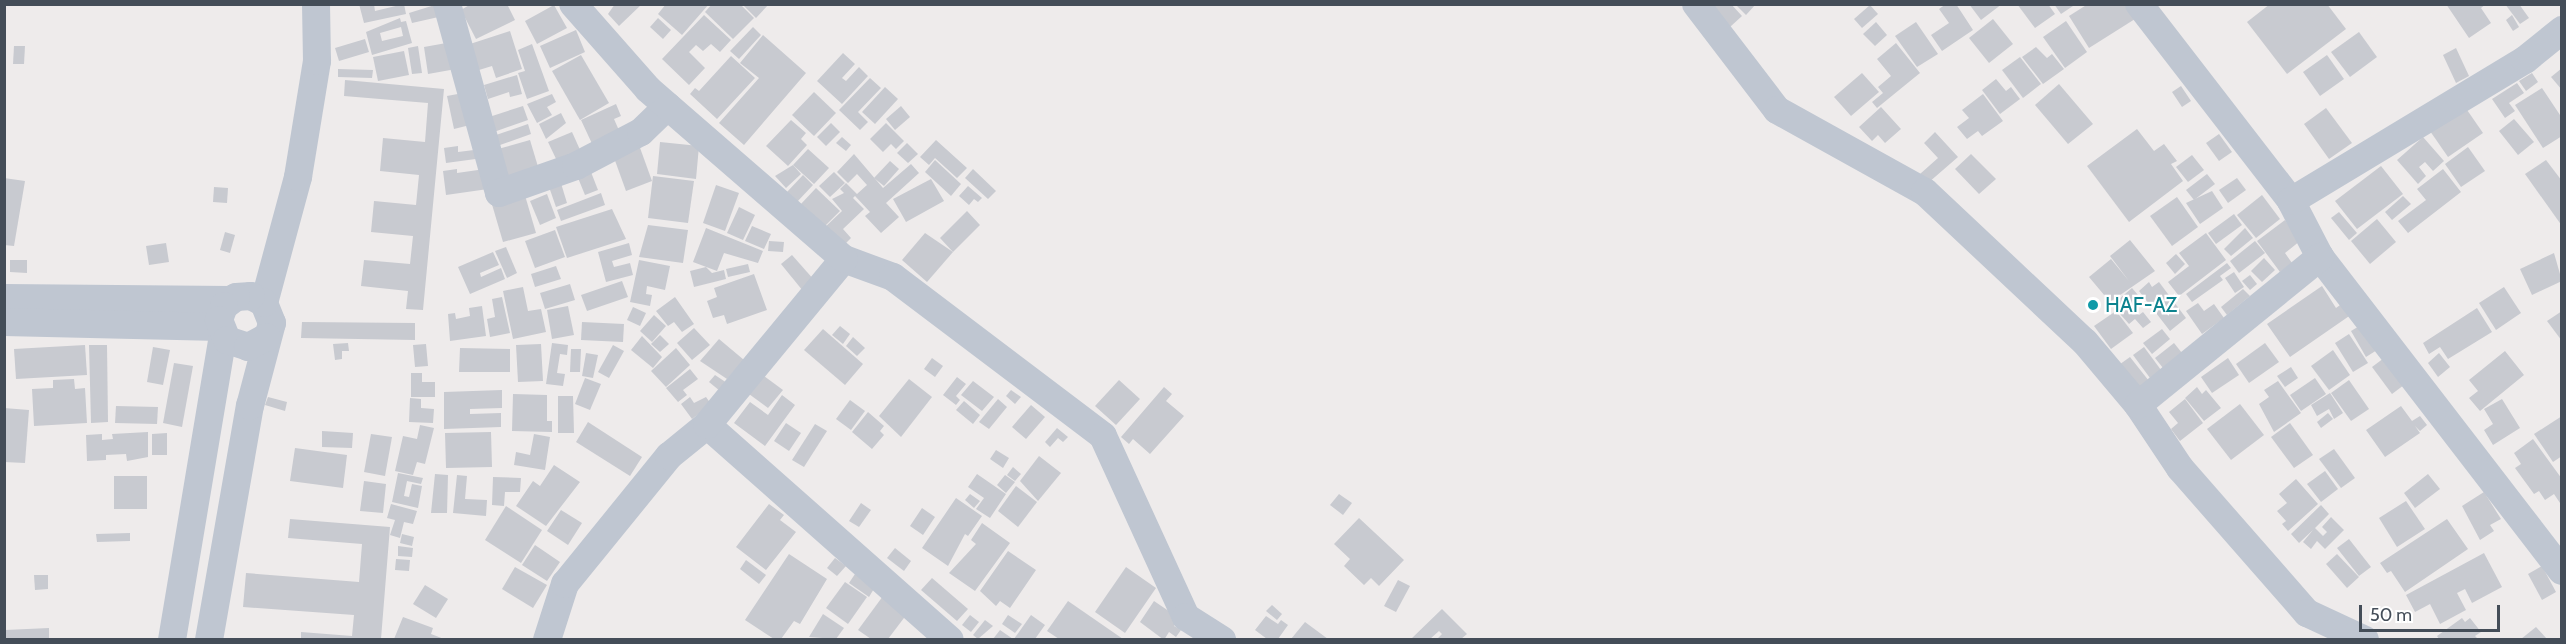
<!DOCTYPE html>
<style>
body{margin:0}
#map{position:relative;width:2566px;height:644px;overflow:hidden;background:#eeebeb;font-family:Cabin,sans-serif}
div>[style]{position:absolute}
.building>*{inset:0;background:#c8cad0}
.minor>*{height:28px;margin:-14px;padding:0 14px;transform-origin:14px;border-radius:14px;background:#bfc6d1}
.dots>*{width:16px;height:16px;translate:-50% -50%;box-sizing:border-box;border:3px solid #fff;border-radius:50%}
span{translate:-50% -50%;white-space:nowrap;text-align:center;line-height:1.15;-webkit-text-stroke:4.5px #fff;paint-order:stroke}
.culture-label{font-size:21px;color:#0d838f}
.left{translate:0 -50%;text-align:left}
.frame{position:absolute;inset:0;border:6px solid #444d58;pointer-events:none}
.scale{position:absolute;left:2359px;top:605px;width:141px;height:27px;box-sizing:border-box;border:3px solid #444d58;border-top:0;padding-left:8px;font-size:18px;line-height:21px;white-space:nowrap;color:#444d58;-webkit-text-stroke:4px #fff;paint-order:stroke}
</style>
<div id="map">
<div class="building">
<i style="clip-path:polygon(359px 4px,374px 4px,375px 11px,404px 4px,406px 14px,364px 23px)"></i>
<i style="clip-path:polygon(438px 4px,443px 16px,412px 23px,409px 13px)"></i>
<i style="clip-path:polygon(471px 4px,507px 4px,515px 20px,476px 39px,461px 10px)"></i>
<i style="clip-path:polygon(615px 4px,642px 4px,619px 26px,608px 14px)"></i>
<i style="clip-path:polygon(666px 4px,709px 4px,682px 35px,658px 14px)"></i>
<i style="clip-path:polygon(712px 4px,740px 4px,754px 18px,733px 39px,705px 12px)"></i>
<i style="clip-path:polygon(742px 4px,769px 4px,756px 18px)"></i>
<i style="clip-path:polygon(1710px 4px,1731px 4px,1742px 16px,1730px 27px)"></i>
<i style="clip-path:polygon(1735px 4px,1756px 4px,1746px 15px)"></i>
<i style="clip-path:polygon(1946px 4px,1956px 4px,1973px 30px,1942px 51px,1931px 35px,1949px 23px,1939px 9px)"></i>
<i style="clip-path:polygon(1969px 4px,2002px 4px,1981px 20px)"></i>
<i style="clip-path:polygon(2017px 4px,2048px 4px,2055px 14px,2035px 28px)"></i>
<i style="clip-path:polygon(2054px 4px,2076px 4px,2061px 14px)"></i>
<i style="clip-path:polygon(2088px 4px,2127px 6px,2135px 19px,2089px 48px,2069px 16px)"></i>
<i style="clip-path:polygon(2270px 4px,2327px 4px,2346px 29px,2287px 74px,2247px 22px)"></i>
<i style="clip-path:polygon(2446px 4px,2486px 4px,2481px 8px,2491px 23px,2469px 38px)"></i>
<i style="clip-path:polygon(2505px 4px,2519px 4px,2529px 18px,2520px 24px)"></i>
<i style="clip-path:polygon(554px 5px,567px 28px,537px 44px,525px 21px)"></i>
<i style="clip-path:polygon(1870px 5px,1878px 14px,1862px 28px,1854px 19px)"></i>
<i style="clip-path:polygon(704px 15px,731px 40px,720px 52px,711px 44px,703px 51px,696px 45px,689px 52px,705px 68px,689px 85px,662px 59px)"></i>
<i style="clip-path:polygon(2512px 15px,2519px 27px,2513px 31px,2506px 20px)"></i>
<i style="clip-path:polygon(evenodd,400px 18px,401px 22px,406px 21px,412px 43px,372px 55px,366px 32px,400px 18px,401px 27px,403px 36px,382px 41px,380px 33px,401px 27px)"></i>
<i style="clip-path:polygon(658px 18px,671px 30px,663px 39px,650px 27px)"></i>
<i style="clip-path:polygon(1993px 19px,2013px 44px,1989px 63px,1969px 38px)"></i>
<i style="clip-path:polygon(2066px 21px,2087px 52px,2065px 68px,2043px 37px)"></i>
<i style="clip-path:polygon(1876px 22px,1887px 35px,1875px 46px,1863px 34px)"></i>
<i style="clip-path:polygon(1916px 22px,1938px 54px,1917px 67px,1895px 36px)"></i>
<i style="clip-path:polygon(753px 27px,761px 35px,739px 59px,730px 51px)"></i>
<i style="clip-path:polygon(576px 30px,585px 52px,550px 68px,540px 46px)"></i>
<i style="clip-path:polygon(510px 31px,522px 69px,496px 78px,492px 66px,479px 70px,470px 44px)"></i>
<i style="clip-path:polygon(2359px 32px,2377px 57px,2350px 77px,2331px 52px)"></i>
<i style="clip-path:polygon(763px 35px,806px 73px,744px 145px,719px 123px,759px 78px,740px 63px)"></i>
<i style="clip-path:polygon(365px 39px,369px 52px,339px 61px,335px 48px)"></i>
<i style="clip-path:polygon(452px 42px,456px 69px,428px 74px,424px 47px)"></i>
<i style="clip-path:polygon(1896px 43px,1920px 73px,1877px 108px,1872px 102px,1883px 93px,1878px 87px,1891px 76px,1877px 59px)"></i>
<i style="clip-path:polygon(532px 44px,549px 91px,527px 99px,518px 73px,525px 71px,518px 50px)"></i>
<i style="clip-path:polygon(14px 46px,25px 46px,24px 64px,13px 64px)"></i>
<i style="clip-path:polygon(418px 46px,422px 73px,412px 74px,408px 48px)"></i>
<i style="clip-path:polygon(2036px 47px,2047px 58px,2052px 54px,2064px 69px,2043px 84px,2022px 57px)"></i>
<i style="clip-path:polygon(2456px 48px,2469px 76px,2456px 83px,2443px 55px)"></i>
<i style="clip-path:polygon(404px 51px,409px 75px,378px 81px,373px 57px)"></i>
<i style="clip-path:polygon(843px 53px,855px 64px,842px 78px,846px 81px,859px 67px,868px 76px,842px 104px,817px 81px)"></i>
<i style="clip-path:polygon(581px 55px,609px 103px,580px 120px,552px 71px)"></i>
<i style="clip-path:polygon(2327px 55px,2344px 79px,2320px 96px,2303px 72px)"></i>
<i style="clip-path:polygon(731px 56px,755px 78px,717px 119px,690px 94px,695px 88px,699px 91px)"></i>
<i style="clip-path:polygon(2020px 57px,2041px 84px,2023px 98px,2002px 70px)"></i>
<i style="clip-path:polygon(2562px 68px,2562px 90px,2551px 77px)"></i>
<i style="clip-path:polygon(338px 69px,373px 70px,372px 78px,338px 77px)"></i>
<i style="clip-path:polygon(1862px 73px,1879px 92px,1851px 116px,1834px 97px)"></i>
<i style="clip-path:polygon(2532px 73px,2538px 82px,2526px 91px,2519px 81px)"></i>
<i style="clip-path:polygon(517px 75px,522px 94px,510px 97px,509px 92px,488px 99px,484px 85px)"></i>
<i style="clip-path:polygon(870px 78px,881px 88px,858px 112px,868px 122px,860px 130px,839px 110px)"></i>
<i style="clip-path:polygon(1996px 79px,2006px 91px,2011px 87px,2020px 99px,2000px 114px,1982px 90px)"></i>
<i style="clip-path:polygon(345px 80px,444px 89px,423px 310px,406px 309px,408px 291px,361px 286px,364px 260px,410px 264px,413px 236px,371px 232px,374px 201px,416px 205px,419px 175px,380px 171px,383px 138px,425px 142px,428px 103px,344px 96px)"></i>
<i style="clip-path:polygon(2517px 83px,2524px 93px,2509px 103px,2515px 111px,2505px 118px,2492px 99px)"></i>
<i style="clip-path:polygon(2059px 84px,2093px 124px,2068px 144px,2035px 105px)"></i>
<i style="clip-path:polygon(2181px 86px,2191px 101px,2182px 107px,2172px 92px)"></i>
<i style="clip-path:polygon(885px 87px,898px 99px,875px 124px,862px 112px)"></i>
<i style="clip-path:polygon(2542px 88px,2562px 118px,2562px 136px,2543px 148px,2515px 105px)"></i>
<i style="clip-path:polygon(814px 92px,836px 113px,814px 136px,792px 115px)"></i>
<i style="clip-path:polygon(463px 93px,470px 125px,454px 129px,447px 96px)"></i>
<i style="clip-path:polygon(552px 94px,556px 102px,547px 107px,552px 115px,537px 123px,527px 104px)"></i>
<i style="clip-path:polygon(1983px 94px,2003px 121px,1982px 136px,1978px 131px,1967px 139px,1957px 127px,1969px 118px,1962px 110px)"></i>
<i style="clip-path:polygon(616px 104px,621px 116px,614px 119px,621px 135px,594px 148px,581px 120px)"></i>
<i style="clip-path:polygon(523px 106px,528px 120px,491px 133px,486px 118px)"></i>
<i style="clip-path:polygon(901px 106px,910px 117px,895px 130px,886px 119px)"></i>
<i style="clip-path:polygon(1881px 107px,1901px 129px,1885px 143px,1878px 135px,1872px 141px,1859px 127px)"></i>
<i style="clip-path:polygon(2465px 107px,2483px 133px,2448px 157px,2430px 131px)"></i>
<i style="clip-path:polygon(2326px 108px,2352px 143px,2329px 159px,2304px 124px)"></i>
<i style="clip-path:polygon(561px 113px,566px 123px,546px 139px,539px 124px)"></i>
<i style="clip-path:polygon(2514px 119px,2534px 142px,2518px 155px,2499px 131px)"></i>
<i style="clip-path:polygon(791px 120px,806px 133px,801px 139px,807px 145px,788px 166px,766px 146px)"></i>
<i style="clip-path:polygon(831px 123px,840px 132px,826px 146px,817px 137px)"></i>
<i style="clip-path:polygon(886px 123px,904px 141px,896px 149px,891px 144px,883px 152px,870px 139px)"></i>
<i style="clip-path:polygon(528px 124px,531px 134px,500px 145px,496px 135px)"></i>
<i style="clip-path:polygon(2137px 129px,2154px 151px,2164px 144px,2177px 161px,2171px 164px,2183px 181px,2129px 222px,2087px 166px)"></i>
<i style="clip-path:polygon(572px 132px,581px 152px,558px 163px,548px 142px)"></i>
<i style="clip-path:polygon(1935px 132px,1958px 157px,1928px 183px,1920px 174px,1938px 158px,1924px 143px)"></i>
<i style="clip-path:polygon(2219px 134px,2232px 152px,2219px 161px,2206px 143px)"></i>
<i style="clip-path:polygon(842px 137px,851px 145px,846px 151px,836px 143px)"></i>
<i style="clip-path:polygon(2423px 137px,2444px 161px,2433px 171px,2425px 162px,2419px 167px,2426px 176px,2418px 184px,2397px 160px)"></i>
<i style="clip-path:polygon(530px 140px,539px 170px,507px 179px,498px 149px)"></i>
<i style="clip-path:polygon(936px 140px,967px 168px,957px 178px,935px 158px,929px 165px,920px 157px)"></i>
<i style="clip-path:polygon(660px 142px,699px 146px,696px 179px,657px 174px)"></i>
<i style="clip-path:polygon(907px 143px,918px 154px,908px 163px,897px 153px)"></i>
<i style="clip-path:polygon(639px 145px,652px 181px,626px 191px,613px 155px)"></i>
<i style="clip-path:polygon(458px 146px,458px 152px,482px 149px,483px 158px,446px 163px,444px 148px)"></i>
<i style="clip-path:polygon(2468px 147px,2485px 171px,2461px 187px,2445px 164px)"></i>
<i style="clip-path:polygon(808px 149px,829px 168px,814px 184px,793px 165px)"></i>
<i style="clip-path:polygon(854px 154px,883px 188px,911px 164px,919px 173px,886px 203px,899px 217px,881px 233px,865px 216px,870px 212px,855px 196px,853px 198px,864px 209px,843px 229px,851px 238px,841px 248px,823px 229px,842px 211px,832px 199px,844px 193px,840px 189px,846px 183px,857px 194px,867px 185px,857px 174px,848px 183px,837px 172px)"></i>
<i style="clip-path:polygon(1971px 154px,1996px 179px,1979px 194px,1955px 169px)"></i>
<i style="clip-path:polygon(2192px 155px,2204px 170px,2188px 182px,2176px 167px)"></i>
<i style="clip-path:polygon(935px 160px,961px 184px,951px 196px,925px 172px)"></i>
<i style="clip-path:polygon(2546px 160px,2562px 181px,2562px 226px,2525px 174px)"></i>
<i style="clip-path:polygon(890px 161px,899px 169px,884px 186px,874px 178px)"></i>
<i style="clip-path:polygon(793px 165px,801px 174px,786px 188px,775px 176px)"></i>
<i style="clip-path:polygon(2381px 166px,2403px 194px,2357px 229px,2335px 201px)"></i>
<i style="clip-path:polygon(589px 167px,598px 190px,585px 195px,576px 173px)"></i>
<i style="clip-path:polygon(457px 169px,457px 173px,485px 169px,488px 189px,446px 195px,443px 171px)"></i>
<i style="clip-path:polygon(973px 169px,996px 191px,988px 199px,965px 178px)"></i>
<i style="clip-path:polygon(2443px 169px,2461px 192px,2408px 233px,2398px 221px,2426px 200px,2417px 189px)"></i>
<i style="clip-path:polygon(834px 172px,845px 183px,830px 197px,819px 186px)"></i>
<i style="clip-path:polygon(2207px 174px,2215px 184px,2194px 200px,2186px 190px)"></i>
<i style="clip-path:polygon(803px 175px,813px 185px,797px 202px,787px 192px)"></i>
<i style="clip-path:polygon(653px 176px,694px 181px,688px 223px,648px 218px)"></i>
<i style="clip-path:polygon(4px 178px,25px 181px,14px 246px,4px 245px)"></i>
<i style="clip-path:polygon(2237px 178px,2246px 190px,2228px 203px,2219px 190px)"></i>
<i style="clip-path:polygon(931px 179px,944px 201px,906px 222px,893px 199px)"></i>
<i style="clip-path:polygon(560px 180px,567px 203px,556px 207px,548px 184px)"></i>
<i style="clip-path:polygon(716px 185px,739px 193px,725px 231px,703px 223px)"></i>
<i style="clip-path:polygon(968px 186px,982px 198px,978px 202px,974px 199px,969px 205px,959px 196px)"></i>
<i style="clip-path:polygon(214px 187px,228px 188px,227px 203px,213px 202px)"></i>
<i style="clip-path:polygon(816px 188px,840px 211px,824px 227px,800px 205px)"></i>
<i style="clip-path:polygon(2212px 191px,2223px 208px,2200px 224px,2186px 203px)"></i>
<i style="clip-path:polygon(524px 192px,536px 233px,503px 242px,491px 201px)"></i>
<i style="clip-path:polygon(601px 193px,605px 205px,561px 221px,557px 210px)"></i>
<i style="clip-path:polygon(547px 194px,556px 218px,540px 225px,530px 201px)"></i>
<i style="clip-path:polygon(2262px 195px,2280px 219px,2256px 238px,2237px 215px)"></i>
<i style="clip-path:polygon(2403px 196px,2411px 204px,2392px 220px,2385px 212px)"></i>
<i style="clip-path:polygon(2177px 197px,2198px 227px,2172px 246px,2150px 216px)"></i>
<i style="clip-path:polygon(739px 207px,755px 215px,743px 240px,727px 233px)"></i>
<i style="clip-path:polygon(612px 209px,626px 239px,567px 258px,556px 227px)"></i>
<i style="clip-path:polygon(967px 211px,980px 225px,953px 252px,940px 238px)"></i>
<i style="clip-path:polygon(2339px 212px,2357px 233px,2349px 240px,2331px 218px)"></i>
<i style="clip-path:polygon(2234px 214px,2242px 225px,2216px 244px,2208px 233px)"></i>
<i style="clip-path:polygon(2377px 219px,2396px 242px,2370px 264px,2351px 241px)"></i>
<i style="clip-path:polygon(2285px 220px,2300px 241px,2285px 253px,2292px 263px,2280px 272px,2257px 241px)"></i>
<i style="clip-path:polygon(648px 225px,688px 230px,683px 263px,639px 257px)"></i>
<i style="clip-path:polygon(752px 226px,771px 234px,764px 249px,745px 241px)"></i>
<i style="clip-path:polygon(706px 228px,763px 251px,758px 263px,724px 253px,717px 271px,693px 262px)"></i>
<i style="clip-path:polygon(2245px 228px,2253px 238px,2231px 256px,2224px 249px)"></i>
<i style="clip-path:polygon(555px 230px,565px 257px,535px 268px,525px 241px)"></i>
<i style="clip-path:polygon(225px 232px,235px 235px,230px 253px,220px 250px)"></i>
<i style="clip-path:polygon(925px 233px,953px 252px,927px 282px,902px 260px)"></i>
<i style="clip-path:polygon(2206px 233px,2226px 260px,2179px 296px,2168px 282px,2189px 266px,2179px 253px)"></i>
<i style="clip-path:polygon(2130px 240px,2155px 271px,2110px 302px,2089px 277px,2111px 259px,2129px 281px,2110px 256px)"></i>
<i style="clip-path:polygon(769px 241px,784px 242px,783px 252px,768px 251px)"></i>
<i style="clip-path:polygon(2255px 241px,2265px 253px,2239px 273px,2230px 261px)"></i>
<i style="clip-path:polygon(166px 243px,169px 262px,149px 265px,146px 246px)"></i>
<i style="clip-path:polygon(629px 243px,632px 255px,612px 261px,614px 267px,630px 263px,633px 275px,606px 282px,598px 252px)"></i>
<i style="clip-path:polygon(506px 247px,517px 273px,507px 278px,495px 251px)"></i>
<i style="clip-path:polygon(493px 252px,499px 265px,480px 273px,481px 277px,501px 268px,505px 279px,470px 294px,458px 267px)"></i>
<i style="clip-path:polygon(2554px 253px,2562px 281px,2532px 295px,2520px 269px)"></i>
<i style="clip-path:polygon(2176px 254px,2185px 264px,2175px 274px,2166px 263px)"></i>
<i style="clip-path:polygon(792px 255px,815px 281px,803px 291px,781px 264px)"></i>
<i style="clip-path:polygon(2264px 258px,2275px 270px,2262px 282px,2251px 271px)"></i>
<i style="clip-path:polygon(10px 260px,27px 260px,27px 273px,10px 272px)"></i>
<i style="clip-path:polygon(639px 260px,670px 266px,665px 290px,647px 286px,646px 294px,652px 295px,650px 306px,630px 302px)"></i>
<i style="clip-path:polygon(2227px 263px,2231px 268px,2220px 276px,2223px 280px,2192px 302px,2186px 294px)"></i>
<i style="clip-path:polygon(748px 264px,750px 272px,728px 277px,726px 269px)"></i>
<i style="clip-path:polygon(556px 266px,561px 279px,535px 287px,531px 274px)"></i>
<i style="clip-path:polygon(706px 267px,712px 273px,724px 270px,726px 279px,694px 287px,690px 271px)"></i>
<i style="clip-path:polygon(2234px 272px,2244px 287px,2235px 293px,2225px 278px)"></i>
<i style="clip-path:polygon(754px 274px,767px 310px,727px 324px,724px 315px,713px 318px,707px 301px,717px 297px,714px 288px)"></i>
<i style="clip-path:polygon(2250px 275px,2257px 284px,2250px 290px,2242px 281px)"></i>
<i style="clip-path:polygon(622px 281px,628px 297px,587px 311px,581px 295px)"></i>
<i style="clip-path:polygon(2149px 282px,2152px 287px,2159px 282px,2186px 318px,2170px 331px,2139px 291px)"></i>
<i style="clip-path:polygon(570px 284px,575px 300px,545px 309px,540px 293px)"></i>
<i style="clip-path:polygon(2322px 286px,2336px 308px,2347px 300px,2355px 312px,2290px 357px,2267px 324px)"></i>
<i style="clip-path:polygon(523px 287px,528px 311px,541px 309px,546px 332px,513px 339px,503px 291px)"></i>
<i style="clip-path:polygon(2504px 287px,2521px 313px,2496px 330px,2479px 303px)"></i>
<i style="clip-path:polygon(2132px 288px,2144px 302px,2135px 310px,2139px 315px,2143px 312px,2151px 322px,2143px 328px,2135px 319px,2129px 324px,2112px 305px)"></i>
<i style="clip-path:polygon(2243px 289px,2250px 296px,2227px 315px,2221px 307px)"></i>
<i style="clip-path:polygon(502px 297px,510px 333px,490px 337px,487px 319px,495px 317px,492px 299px)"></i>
<i style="clip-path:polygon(675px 297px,694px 324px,682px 332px,674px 322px,668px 326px,656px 311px)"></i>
<i style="clip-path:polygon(2198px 303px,2204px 311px,2214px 304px,2224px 318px,2202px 334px,2186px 311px)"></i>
<i style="clip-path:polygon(482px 306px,486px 336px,450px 341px,448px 314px,455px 313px,456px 319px,470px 316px,469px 308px)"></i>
<i style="clip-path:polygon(568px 306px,574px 335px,552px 339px,547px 310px)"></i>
<i style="clip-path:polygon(633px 307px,646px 313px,640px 326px,627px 320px)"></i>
<i style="clip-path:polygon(2477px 308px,2492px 332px,2448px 359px,2440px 347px,2429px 354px,2423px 343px)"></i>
<i style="clip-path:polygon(2116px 311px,2133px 333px,2111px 349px,2094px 326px)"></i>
<i style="clip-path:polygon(2562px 311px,2562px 341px,2547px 321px)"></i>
<i style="clip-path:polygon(654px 315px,666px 326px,652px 342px,640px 331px)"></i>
<i style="clip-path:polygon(302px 322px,415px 323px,415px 340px,301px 338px)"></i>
<i style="clip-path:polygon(582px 322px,624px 324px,623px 342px,581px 340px)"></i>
<i style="clip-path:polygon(2361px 325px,2377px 350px,2366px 357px,2351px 331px)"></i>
<i style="clip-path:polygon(840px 326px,850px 334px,843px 344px,832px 335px)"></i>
<i style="clip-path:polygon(694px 328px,710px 345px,692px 360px,677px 343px)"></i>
<i style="clip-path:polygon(823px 329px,863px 364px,845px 385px,804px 350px)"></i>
<i style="clip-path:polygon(2162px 329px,2170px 339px,2152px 354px,2143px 343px)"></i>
<i style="clip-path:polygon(2349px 334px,2368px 363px,2353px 372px,2335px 343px)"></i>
<i style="clip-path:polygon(660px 335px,669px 344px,660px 352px,651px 344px)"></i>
<i style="clip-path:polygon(642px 336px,662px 357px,653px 368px,631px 350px)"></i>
<i style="clip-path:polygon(853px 337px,865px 348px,857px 356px,846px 346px)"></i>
<i style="clip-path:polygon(719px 339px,744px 360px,727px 379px,700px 361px)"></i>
<i style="clip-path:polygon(348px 343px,349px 351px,342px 351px,342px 359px,335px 360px,333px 344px)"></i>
<i style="clip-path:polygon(552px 343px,568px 345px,567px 355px,560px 354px,557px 373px,565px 374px,563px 386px,546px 384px)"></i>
<i style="clip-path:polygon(2174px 343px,2182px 353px,2163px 368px,2155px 358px)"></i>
<i style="clip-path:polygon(2265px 343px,2279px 362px,2249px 383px,2236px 364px)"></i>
<i style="clip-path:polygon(426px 344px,428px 366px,415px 367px,413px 345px)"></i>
<i style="clip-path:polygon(541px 344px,543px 381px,518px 382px,516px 345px)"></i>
<i style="clip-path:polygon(85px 345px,87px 375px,16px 379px,14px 349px)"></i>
<i style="clip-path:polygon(89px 345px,107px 345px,108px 422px,91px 423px)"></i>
<i style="clip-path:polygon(613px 345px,624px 351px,609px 378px,598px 372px)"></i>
<i style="clip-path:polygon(153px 347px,170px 350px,163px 385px,147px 382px)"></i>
<i style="clip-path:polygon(2144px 347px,2161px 370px,2150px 378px,2133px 355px)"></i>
<i style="clip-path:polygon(460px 348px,510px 349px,510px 372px,459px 372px)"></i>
<i style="clip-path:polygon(676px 348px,690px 365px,666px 387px,651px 371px)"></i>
<i style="clip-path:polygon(571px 349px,581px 349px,580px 372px,570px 372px)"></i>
<i style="clip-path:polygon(2333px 350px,2350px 375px,2329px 390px,2311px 366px)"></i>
<i style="clip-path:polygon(2505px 351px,2524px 375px,2480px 411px,2469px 398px,2478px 391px,2469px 380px)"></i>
<i style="clip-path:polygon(586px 353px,598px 355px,593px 378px,582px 376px)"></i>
<i style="clip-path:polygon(2439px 353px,2450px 367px,2438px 377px,2428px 363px)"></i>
<i style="clip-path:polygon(2130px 357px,2149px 381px,2135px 392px,2116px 367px)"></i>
<i style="clip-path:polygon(932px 358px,943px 366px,935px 377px,924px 369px)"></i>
<i style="clip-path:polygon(2228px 358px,2239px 375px,2212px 393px,2201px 377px)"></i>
<i style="clip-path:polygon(2384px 358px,2404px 385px,2392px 394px,2372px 367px)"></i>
<i style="clip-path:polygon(174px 363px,193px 366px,182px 427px,163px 423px)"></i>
<i style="clip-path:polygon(2291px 367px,2298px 378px,2285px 387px,2277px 376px)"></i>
<i style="clip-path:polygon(690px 369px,698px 379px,683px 390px,687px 395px,678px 402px,666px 388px)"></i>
<i style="clip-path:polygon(411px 373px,422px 373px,422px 382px,435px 382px,435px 397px,411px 397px)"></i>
<i style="clip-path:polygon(715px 375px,727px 383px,720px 391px,709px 382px)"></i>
<i style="clip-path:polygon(764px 376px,783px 390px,768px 408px,749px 394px)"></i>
<i style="clip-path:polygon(957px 377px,966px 384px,956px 396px,960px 400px,956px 405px,943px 395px)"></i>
<i style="clip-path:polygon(585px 378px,601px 384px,590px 410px,575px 404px)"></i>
<i style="clip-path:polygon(2315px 378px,2326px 394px,2301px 411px,2290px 395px)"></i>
<i style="clip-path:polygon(74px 379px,75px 389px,85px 388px,87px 423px,34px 426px,32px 389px,53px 388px,53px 380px)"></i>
<i style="clip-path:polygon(909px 379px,932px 397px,901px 437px,879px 416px)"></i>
<i style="clip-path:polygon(1119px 380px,1140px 399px,1116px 425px,1095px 406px)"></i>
<i style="clip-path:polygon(2349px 380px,2369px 409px,2351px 421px,2331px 393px)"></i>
<i style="clip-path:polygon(973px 381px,994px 397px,982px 411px,961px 395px)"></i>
<i style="clip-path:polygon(2278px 381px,2301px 413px,2274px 432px,2259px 404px,2269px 397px,2264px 390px)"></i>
<i style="clip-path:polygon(1164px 387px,1172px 394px,1166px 401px,1184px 416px,1150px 454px,1133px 439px,1129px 444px,1121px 437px)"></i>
<i style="clip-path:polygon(2197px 387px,2202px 394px,2206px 390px,2221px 408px,2204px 421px,2185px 398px)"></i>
<i style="clip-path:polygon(502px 390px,502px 408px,470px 409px,470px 414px,501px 413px,501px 427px,444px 429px,444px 392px)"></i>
<i style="clip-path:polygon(1011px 390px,1021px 397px,1015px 404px,1006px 396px)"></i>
<i style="clip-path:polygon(2330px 393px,2343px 413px,2334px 419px,2329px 409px,2317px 416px,2311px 405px)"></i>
<i style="clip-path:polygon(513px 394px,547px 395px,547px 421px,552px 421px,552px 432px,512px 431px)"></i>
<i style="clip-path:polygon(782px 395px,795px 405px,765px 446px,734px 423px,750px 402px,768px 415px)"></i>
<i style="clip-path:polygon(558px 396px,573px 396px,574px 433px,558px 433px)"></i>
<i style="clip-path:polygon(268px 397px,287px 402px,285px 411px,265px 405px)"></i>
<i style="clip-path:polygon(690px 397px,694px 403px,706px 397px,711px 404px,692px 419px,681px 404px)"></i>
<i style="clip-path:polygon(410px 398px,421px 399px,421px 408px,434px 409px,433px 423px,409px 422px)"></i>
<i style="clip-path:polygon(998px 399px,1007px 407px,989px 429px,979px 422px)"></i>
<i style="clip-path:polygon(2185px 399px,2203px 423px,2180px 441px,2171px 429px,2178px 423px,2169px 412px)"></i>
<i style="clip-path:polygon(2502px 399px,2520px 428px,2493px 445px,2484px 430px,2493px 424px,2484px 409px)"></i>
<i style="clip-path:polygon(850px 400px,865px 411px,851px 430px,836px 419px)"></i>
<i style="clip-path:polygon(964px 401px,980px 415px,973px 424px,956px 410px)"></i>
<i style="clip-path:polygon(2240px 404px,2264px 435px,2231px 460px,2207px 429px)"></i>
<i style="clip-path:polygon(1031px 405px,1045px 417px,1026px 439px,1012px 427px)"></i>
<i style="clip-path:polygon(116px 406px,158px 407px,157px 424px,115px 423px)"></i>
<i style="clip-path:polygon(2401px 406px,2412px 421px,2420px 416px,2427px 425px,2420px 431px,2415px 426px,2420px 433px,2385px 457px,2366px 430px)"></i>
<i style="clip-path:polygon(4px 408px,29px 410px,25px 463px,4px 462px)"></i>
<i style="clip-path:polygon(868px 412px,884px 426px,880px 431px,884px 435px,872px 449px,852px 432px)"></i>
<i style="clip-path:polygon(2328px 413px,2333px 419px,2321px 428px,2317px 422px)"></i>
<i style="clip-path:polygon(2562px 416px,2562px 456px,2553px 462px,2534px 434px)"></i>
<i style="clip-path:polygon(588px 422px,642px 457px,630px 476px,576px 442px)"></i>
<i style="clip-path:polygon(786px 423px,801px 433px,789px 451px,774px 441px)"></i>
<i style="clip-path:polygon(2290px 423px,2313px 455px,2294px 468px,2271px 437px)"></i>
<i style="clip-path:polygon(815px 424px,827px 431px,804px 467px,792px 460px)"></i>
<i style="clip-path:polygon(420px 425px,434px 428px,425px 464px,417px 462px,413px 475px,395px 471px,403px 436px,417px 439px)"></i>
<i style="clip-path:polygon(1057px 428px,1068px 437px,1063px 442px,1058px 438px,1050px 447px,1045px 442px)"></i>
<i style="clip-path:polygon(322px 431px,353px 433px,352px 448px,322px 447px)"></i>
<i style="clip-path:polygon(148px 432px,148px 457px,127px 461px,126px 454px,106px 455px,106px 460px,87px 461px,86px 435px,102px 434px,102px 440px,113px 439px,112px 434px)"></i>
<i style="clip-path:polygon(491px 432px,492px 467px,446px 468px,445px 433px)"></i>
<i style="clip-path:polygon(167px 433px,167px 455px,152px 455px,152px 434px)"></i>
<i style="clip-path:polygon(371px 434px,392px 437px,385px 476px,364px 472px)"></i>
<i style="clip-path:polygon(534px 434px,550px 437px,545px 470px,514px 465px,516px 452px,530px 455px)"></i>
<i style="clip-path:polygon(2533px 439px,2562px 479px,2560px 503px,2554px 494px,2545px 500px,2539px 491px,2534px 494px,2515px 468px,2521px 464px,2514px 453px)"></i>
<i style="clip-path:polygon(295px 448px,347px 455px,343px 488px,290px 481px)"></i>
<i style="clip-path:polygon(2334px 449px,2355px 478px,2341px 488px,2319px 459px)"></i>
<i style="clip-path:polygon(996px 450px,1009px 458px,1003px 468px,990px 459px)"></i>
<i style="clip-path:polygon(1039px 456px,1061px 473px,1038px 501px,1020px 481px)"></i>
<i style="clip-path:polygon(554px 465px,580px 482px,546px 526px,516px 506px,533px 481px,540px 486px)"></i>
<i style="clip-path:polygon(1013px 467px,1021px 474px,1015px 481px,1007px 475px)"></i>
<i style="clip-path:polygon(2325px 471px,2338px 489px,2321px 502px,2307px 484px)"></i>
<i style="clip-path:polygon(398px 473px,423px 478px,421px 484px,407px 481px,404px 496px,409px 497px,412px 484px,422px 486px,418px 508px,392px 502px)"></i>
<i style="clip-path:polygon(435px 474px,448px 475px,447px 513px,431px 513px)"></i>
<i style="clip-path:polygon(977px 474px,1006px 494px,990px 518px,976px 509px,984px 498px,968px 487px)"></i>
<i style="clip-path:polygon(2428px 474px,2440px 489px,2415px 508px,2404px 493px)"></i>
<i style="clip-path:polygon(457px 475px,467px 476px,465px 499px,487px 500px,486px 516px,453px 513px)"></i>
<i style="clip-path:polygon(1005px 475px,1015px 482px,1006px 493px,997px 485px)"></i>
<i style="clip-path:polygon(114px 476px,147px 476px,147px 509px,114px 509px)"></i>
<i style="clip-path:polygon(493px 477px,521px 478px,520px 492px,505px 492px,504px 506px,492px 505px)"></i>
<i style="clip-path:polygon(2296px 479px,2318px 504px,2288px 531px,2282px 524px,2286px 521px,2277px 511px,2287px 503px,2279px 494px)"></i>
<i style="clip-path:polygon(364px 481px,386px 484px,383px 513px,360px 511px)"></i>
<i style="clip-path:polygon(1016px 486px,1037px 502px,1018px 527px,998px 511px)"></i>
<i style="clip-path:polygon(2484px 492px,2501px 519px,2490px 525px,2494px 531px,2480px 540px,2462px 506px)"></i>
<i style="clip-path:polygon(970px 494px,980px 501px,974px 508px,965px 500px)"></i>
<i style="clip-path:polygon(1339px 494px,1352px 503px,1343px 515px,1330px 505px)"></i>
<i style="clip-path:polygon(956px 498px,982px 516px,968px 536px,965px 534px,948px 566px,922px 548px)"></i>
<i style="clip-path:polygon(2406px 501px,2425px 529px,2397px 547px,2379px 518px)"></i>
<i style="clip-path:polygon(861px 503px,871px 510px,859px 527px,849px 521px)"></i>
<i style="clip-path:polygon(391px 504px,417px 511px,413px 524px,404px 522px,400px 538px,390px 535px,395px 520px,387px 518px)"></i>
<i style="clip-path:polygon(769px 504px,784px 515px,780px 520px,796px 532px,766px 570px,736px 547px)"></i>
<i style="clip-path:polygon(2321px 505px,2329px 514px,2315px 528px,2323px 536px,2327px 532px,2322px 527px,2331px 517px,2344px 530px,2325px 549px,2317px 541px,2311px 549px,2303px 542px,2313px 530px,2299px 543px,2291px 534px)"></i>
<i style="clip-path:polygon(506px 506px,542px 530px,521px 563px,485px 540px)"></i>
<i style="clip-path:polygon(922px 508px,935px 517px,923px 535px,910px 526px)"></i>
<i style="clip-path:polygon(561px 510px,582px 523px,568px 545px,547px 531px)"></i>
<i style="clip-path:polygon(1359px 518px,1404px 560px,1379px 586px,1371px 578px,1364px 585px,1344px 566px,1350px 559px,1334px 544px)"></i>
<i style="clip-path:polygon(290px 519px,390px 527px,381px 639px,301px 639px,301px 632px,352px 636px,354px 615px,243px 607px,246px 573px,359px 582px,362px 544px,288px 538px)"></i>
<i style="clip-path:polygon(2447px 519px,2468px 549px,2405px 592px,2391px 571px,2387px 573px,2380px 563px)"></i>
<i style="clip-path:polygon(982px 523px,1010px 543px,975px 591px,949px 573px,976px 544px,971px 540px)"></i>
<i style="clip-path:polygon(130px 533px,130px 541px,97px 542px,96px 534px)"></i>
<i style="clip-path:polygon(402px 534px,414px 537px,412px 546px,400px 543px)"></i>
<i style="clip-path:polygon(2349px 539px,2371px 567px,2359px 576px,2337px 548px)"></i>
<i style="clip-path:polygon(535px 545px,560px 562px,547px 581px,522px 565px)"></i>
<i style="clip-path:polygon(398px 546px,413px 548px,412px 557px,398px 556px)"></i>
<i style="clip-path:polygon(895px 548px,911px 561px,904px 571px,887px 558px)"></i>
<i style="clip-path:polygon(1008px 551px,1036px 570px,1010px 608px,1000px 601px,996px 606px,980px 591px)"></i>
<i style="clip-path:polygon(2484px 553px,2502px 587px,2472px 603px,2465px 589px,2457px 593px,2466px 610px,2440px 624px,2430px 604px,2415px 612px,2406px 595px)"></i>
<i style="clip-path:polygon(789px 554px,827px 579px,800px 624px,794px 621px,781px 639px,774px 639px,745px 620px)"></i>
<i style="clip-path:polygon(2337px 554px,2359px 577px,2347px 588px,2326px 564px)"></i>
<i style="clip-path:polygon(835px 558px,846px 566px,837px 576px,827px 568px)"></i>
<i style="clip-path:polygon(396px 559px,410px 560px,409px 571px,395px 570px)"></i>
<i style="clip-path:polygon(746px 560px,766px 575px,759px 584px,740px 569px)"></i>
<i style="clip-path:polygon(2542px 566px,2556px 592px,2542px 600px,2528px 574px)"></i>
<i style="clip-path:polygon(515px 567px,547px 585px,533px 608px,502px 589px)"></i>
<i style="clip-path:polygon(1126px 567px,1156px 588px,1125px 633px,1095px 612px)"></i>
<i style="clip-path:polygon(855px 574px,875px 587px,869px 597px,849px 583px)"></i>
<i style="clip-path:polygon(34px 575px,48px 575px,48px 589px,35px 590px)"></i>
<i style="clip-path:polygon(932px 578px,968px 609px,957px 621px,921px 590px)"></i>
<i style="clip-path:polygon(1398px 580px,1410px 586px,1396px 612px,1384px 606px)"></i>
<i style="clip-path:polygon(845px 582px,867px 597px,848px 624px,826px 608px)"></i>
<i style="clip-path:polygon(425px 585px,448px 599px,436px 618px,413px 604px)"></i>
<i style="clip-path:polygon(883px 596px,907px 614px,888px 639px,871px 639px,858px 630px)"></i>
<i style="clip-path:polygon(1068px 601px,1123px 639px,1059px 639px,1047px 631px)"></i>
<i style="clip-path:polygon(1154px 601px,1179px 618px,1174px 626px,1181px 630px,1176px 637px,1169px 632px,1164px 640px,1140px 622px)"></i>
<i style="clip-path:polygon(1272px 605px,1282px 614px,1277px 620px,1266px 611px)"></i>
<i style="clip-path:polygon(1442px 609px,1467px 634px,1461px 639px,1437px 639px,1442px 634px,1439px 631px,1430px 639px,1411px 639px)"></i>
<i style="clip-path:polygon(823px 614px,844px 628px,836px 639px,809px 637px)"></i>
<i style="clip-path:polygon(970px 615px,979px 622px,971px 632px,962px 625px)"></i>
<i style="clip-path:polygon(1008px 615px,1022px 624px,1015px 633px,1002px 624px)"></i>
<i style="clip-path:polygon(1031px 615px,1045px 625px,1035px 639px,1014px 639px)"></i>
<i style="clip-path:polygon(1266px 616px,1278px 624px,1281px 620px,1288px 625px,1278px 639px,1267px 639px,1255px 630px)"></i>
<i style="clip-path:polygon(403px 617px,433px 628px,431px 634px,444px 639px,394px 639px)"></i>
<i style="clip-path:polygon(2462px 618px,2465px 622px,2470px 618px,2481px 632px,2475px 636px,2478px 639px,2439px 639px,2437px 636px)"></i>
<i style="clip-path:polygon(985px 620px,993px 626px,978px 639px,973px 635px)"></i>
<i style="clip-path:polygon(1305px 622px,1328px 639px,1291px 639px)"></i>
<i style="clip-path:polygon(2536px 627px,2547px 639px,2521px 639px)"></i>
<i style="clip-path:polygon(49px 628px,49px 639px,5px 639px,5px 630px)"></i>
<i style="clip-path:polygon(1000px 630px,1013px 639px,993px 639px)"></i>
</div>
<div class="minor">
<i style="left:447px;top:4px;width:196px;rotate:74.6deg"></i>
<i style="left:499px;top:193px;width:82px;rotate:-19.3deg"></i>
<i style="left:576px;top:166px;width:73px;rotate:-27.6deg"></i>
<i style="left:641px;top:132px;width:37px;rotate:-44deg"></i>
<i style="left:1696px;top:4px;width:133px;rotate:52.6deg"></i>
<i style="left:1777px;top:110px;width:169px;rotate:29deg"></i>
<i style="left:1925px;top:192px;width:219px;rotate:43.2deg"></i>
<i style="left:2085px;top:342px;width:82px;rotate:49.9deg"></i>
<i style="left:2138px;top:405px;width:76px;rotate:56.3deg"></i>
<i style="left:2180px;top:468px;width:193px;rotate:48.8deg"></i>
<i style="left:2307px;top:613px;width:64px;rotate:25deg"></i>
<i style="left:2139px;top:4px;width:249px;rotate:52.3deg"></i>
<i style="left:2291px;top:201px;width:63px;rotate:62.6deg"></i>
<i style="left:2320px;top:257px;width:396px;rotate:52.4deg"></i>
<i style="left:2291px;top:201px;width:273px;rotate:-31.1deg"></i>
<i style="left:2525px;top:60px;width:48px;rotate:-39deg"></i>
<i style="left:844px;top:259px;width:52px;rotate:20.2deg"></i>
<i style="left:893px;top:277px;width:263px;rotate:37.1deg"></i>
<i style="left:1103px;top:436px;width:199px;rotate:65.4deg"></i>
<i style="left:1186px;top:617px;width:43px;rotate:32.6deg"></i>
<i style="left:4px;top:298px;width:226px;rotate:0.5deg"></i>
<i style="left:264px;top:303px;width:131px;rotate:-74.9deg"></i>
<i style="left:298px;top:177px;width:118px;rotate:-80.7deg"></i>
<i style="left:317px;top:61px;width:57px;rotate:-91deg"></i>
<i style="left:4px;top:322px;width:216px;rotate:1.3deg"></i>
<i style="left:2138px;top:405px;width:235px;rotate:-39.1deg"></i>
<i style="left:707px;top:425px;width:324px;rotate:41.5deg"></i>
<i style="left:172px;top:640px;width:310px;rotate:-80.5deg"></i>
<i style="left:209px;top:640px;width:238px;rotate:-80.1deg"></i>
<i style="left:250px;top:406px;width:86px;rotate:-75.2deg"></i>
<i style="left:272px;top:323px;width:22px;rotate:-112deg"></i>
<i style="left:264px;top:303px;width:15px;rotate:-152deg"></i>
<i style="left:251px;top:296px;width:15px;rotate:176deg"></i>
<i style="left:236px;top:297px;width:15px;rotate:143deg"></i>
<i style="left:224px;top:306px;width:15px;rotate:110deg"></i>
<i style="left:219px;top:320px;width:22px;rotate:68deg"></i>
<i style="left:227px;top:340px;width:22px;rotate:18deg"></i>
<i style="left:248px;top:347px;width:21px;rotate:-28deg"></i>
<i style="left:547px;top:640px;width:59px;rotate:-72.2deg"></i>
<i style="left:565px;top:584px;width:165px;rotate:-50.9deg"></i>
<i style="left:669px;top:456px;width:49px;rotate:-39.2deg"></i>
<i style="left:707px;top:425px;width:215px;rotate:-50.5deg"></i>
<i style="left:844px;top:259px;width:259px;rotate:-139.1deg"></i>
<i style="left:648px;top:89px;width:113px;rotate:-131.4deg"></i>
</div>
<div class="dots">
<i style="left:2093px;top:305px;background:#0f9aa8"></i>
</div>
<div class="culture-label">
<span class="left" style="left:2105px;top:305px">HAF-AZ</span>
</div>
<div class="frame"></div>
<div class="scale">50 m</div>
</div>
